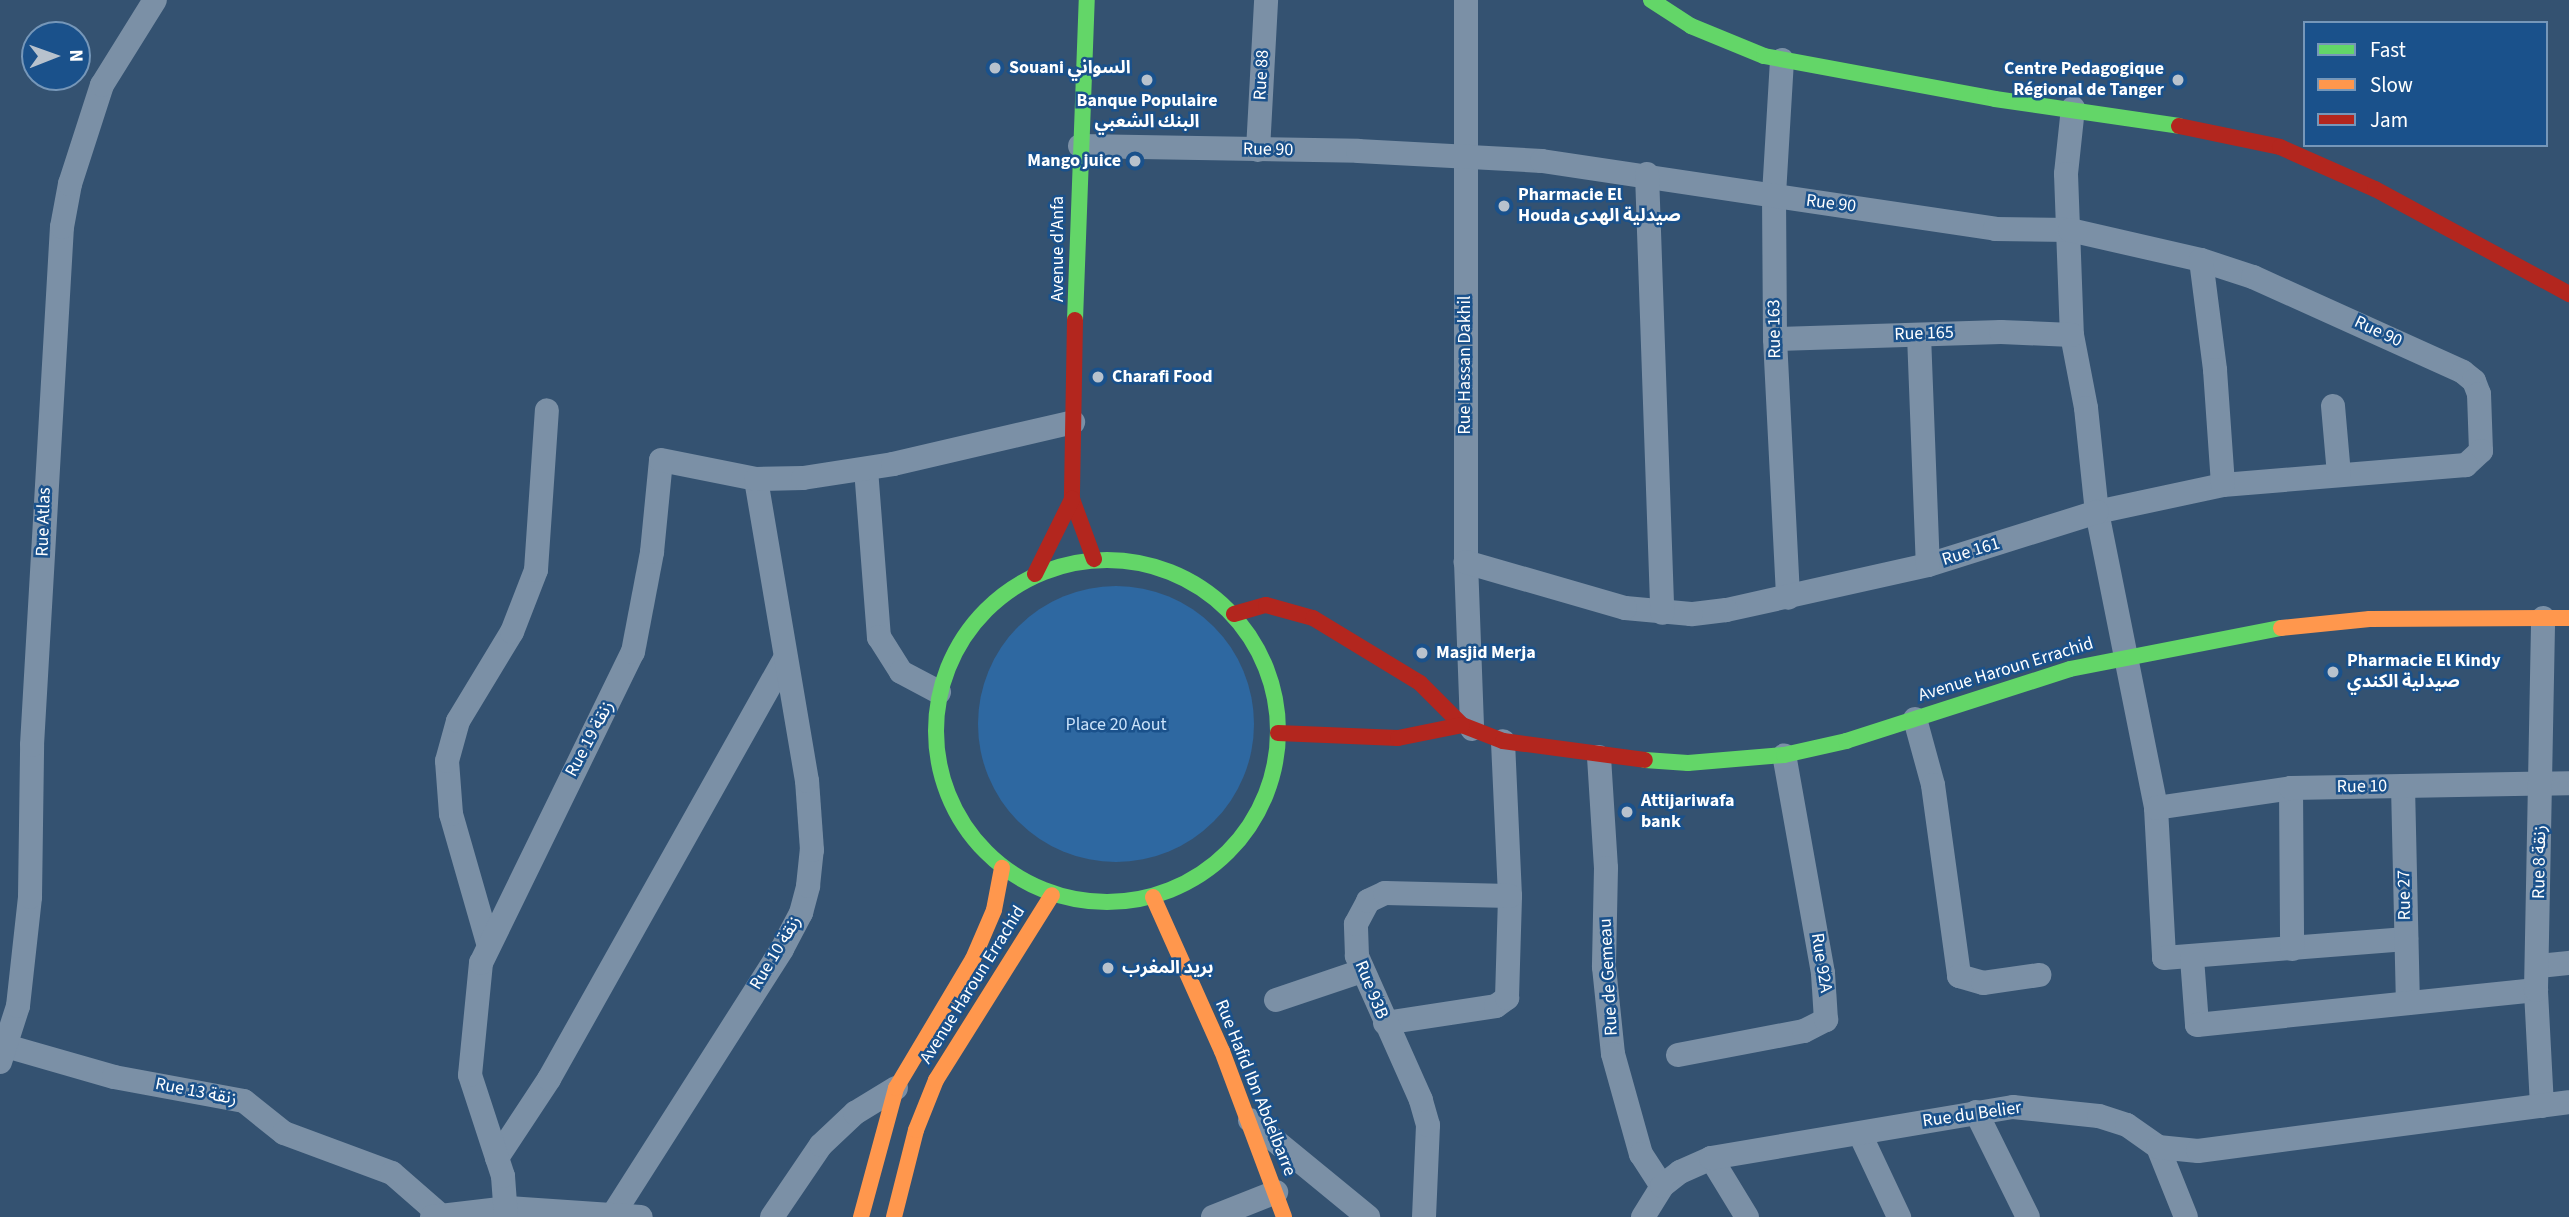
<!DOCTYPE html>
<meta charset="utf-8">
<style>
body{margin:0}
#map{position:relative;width:2569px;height:1217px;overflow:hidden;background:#345271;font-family:"Source Sans 3","Noto Sans Arabic",sans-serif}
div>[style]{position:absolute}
.green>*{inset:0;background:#2e68a1}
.round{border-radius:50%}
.street>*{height:24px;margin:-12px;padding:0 12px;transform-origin:12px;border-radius:12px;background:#7b90a6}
.fast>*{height:16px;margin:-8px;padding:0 8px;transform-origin:8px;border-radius:8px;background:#63d668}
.fast>.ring{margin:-8px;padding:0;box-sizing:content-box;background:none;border:16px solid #63d668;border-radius:50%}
.slow>*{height:16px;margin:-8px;padding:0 8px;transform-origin:8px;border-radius:8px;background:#ff974d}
.jam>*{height:16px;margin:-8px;padding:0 8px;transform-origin:8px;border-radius:8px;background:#b3261e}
.dots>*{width:19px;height:19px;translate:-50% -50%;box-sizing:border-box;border:4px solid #1a518b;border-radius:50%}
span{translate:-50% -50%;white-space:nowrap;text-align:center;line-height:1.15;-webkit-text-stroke:5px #1a518b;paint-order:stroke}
.poi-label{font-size:18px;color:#fff;font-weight:700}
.left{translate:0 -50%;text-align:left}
.right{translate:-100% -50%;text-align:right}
.street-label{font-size:18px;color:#fff}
.park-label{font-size:18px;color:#cae2fa}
.legend{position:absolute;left:2303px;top:21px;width:245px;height:126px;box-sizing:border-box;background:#1a518b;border:2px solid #7697b9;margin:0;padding:9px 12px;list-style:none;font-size:21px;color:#fff}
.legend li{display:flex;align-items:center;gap:14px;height:35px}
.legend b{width:35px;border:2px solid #7697b9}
.north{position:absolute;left:21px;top:21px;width:70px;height:70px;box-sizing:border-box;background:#1a518b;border:2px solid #7697b9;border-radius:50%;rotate:89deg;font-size:19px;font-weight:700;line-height:28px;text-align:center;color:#fff}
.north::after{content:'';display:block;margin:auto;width:24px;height:32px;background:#b8c2cd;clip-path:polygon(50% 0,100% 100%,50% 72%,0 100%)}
</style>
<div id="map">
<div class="green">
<i class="round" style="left:978px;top:586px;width:276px;height:276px"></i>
</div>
<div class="street">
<i style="left:1466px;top:0;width:562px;rotate:90deg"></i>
<i style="left:1466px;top:562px;width:167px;rotate:87.9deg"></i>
<i style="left:1782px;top:60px;width:136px;rotate:93.4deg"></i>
<i style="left:1774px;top:196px;width:143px;rotate:89.6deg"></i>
<i style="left:1775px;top:339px;width:259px;rotate:87.1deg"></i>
<i style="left:2073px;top:108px;width:66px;rotate:96.1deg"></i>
<i style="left:2066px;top:174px;width:161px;rotate:87.9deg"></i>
<i style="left:2072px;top:335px;width:74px;rotate:79.1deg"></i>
<i style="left:2086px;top:408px;width:105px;rotate:84deg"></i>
<i style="left:2097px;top:512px;width:302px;rotate:78.7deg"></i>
<i style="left:2156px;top:808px;width:150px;rotate:86.9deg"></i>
<i style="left:2164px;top:958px;width:243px;rotate:-4.5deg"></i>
<i style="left:1080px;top:146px;width:278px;rotate:1deg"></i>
<i style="left:1358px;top:151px;width:184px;rotate:3.1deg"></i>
<i style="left:1542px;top:161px;width:458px;rotate:8.5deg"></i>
<i style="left:1995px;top:229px;width:75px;rotate:0.8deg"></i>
<i style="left:2070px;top:230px;width:134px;rotate:12.9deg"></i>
<i style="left:2201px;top:260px;width:55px;rotate:18.1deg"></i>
<i style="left:2253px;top:277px;width:230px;rotate:24.3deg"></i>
<i style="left:2463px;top:372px;width:14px;rotate:39deg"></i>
<i style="left:2474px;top:381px;width:14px;rotate:69deg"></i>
<i style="left:2479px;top:394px;width:57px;rotate:88deg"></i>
<i style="left:2481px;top:451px;width:21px;rotate:137deg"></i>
<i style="left:2466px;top:465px;width:244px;rotate:175.3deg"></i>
<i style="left:2223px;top:485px;width:129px;rotate:167.9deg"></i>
<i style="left:2097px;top:512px;width:177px;rotate:162.6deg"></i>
<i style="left:1928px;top:565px;width:207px;rotate:167.4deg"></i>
<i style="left:1726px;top:610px;width:35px;rotate:173deg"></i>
<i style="left:1691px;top:614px;width:66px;rotate:-174.8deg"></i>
<i style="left:1625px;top:608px;width:166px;rotate:-163.9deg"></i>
<i style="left:1258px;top:150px;width:150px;rotate:-86.9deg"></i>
<i style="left:1647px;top:174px;width:439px;rotate:88deg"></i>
<i style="left:2201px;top:260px;width:111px;rotate:82.7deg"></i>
<i style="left:2215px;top:370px;width:115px;rotate:86deg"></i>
<i style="left:1919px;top:335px;width:230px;rotate:87.8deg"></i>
<i style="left:1775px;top:339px;width:226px;rotate:-1.8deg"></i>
<i style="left:2001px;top:332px;width:71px;rotate:2.4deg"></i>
<i style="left:2333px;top:406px;width:68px;rotate:85deg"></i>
<i style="left:866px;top:469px;width:169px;rotate:85.6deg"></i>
<i style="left:879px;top:637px;width:41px;rotate:57.8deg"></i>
<i style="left:901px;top:672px;width:43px;rotate:27.8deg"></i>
<i style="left:1915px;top:719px;width:68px;rotate:74.7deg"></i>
<i style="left:1933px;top:785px;width:193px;rotate:82.2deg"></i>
<i style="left:1959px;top:976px;width:25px;rotate:16deg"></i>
<i style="left:1983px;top:983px;width:57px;rotate:-8.1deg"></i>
<i style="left:1599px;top:757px;width:111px;rotate:86.4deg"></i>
<i style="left:1606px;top:868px;width:99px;rotate:91.2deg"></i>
<i style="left:1604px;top:967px;width:87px;rotate:84.1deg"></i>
<i style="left:1613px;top:1054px;width:104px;rotate:74.4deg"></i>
<i style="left:1641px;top:1154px;width:38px;rotate:57deg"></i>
<i style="left:2403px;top:786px;width:217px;rotate:88.7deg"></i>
<i style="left:2291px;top:788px;width:161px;rotate:89.6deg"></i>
<i style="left:2156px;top:808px;width:136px;rotate:-8.4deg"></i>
<i style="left:2291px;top:788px;width:278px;rotate:-1deg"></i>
<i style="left:488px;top:943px;width:134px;rotate:-106deg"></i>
<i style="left:451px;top:814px;width:53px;rotate:-94.3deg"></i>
<i style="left:447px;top:761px;width:41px;rotate:-74.6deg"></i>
<i style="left:458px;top:721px;width:104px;rotate:-58.8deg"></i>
<i style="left:512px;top:632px;width:66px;rotate:-68.8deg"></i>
<i style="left:536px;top:570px;width:160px;rotate:-86.1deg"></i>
<i style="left:2192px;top:958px;width:67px;rotate:85.7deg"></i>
<i style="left:2197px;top:1025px;width:341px;rotate:-5.9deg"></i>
<i style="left:2539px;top:966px;width:30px;rotate:-6deg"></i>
<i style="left:1276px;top:1000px;width:91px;rotate:-18.6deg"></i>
<i style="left:1385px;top:1023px;width:112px;rotate:-8.7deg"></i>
<i style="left:1496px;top:1006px;width:14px;rotate:-36deg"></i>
<i style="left:1507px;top:998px;width:102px;rotate:-88.3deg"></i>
<i style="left:1510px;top:896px;width:155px;rotate:-92.6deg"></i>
<i style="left:6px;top:1046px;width:112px;rotate:16deg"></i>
<i style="left:114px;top:1077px;width:132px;rotate:10.5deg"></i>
<i style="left:244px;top:1101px;width:51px;rotate:38.7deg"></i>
<i style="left:284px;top:1133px;width:115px;rotate:20.3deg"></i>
<i style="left:392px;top:1173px;width:62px;rotate:41.1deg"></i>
<i style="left:1678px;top:1055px;width:128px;rotate:-10.8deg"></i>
<i style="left:1804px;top:1031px;width:25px;rotate:-27deg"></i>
<i style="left:1826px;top:1020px;width:47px;rotate:-93.7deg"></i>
<i style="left:1823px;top:973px;width:221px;rotate:-100.1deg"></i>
<i style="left:0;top:1062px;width:59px;rotate:-72.2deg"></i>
<i style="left:18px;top:1006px;width:110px;rotate:-83.7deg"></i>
<i style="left:30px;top:897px;width:152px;rotate:-89.2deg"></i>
<i style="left:32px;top:745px;width:519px;rotate:-86.69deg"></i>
<i style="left:62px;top:227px;width:44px;rotate:-79.5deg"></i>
<i style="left:70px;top:184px;width:104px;rotate:-72.1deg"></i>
<i style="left:102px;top:85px;width:100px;rotate:-58.1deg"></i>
<i style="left:2542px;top:1106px;width:116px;rotate:-93deg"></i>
<i style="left:2536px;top:990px;width:372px;rotate:-88.9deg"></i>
<i style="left:1976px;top:1112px;width:117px;rotate:63.7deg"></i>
<i style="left:1250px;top:1120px;width:153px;rotate:39.4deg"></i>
<i style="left:1860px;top:1134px;width:92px;rotate:64.8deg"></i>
<i style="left:2158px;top:1147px;width:75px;rotate:68.2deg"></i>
<i style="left:497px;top:1158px;width:95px;rotate:-56.6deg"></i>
<i style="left:549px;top:1079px;width:483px;rotate:-60.7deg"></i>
<i style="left:1711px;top:1158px;width:69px;rotate:58.6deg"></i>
<i style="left:614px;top:1213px;width:313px;rotate:-57.5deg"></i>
<i style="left:782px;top:949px;width:41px;rotate:-62.2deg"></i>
<i style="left:801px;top:913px;width:28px;rotate:-75deg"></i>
<i style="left:808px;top:886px;width:36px;rotate:-84deg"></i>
<i style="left:812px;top:850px;width:69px;rotate:-94.1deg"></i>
<i style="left:807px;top:781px;width:306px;rotate:-99.6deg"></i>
<i style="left:432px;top:1217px;width:77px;rotate:-6.8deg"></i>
<i style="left:508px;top:1208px;width:133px;rotate:3.9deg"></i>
<i style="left:506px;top:1217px;width:41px;rotate:-94.2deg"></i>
<i style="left:503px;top:1176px;width:106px;rotate:-108.1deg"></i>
<i style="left:470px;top:1075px;width:113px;rotate:-84.4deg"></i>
<i style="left:481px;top:963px;width:346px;rotate:-64deg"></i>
<i style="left:633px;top:652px;width:102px;rotate:-79.2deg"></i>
<i style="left:652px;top:552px;width:92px;rotate:-84.4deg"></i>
<i style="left:661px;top:460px;width:97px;rotate:11.3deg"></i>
<i style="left:756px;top:479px;width:47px;rotate:-1.2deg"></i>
<i style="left:803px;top:478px;width:91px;rotate:-8.8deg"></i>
<i style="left:893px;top:464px;width:185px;rotate:-13.1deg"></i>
<i style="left:772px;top:1217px;width:87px;rotate:-55.8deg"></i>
<i style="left:821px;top:1145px;width:47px;rotate:-43.3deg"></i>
<i style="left:855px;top:1113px;width:48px;rotate:-31.4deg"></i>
<i style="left:1213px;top:1217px;width:68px;rotate:-21.6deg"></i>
<i style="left:1424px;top:1217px;width:92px;rotate:-87.5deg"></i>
<i style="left:1428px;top:1125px;width:26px;rotate:-106deg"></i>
<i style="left:1421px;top:1100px;width:158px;rotate:-114deg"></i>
<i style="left:1357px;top:956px;width:32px;rotate:-92deg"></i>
<i style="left:1356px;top:924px;width:26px;rotate:-62deg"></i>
<i style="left:1368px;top:901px;width:19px;rotate:-25deg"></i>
<i style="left:1385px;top:893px;width:125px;rotate:1.4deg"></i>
<i style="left:1643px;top:1217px;width:36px;rotate:-58deg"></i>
<i style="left:1662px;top:1186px;width:23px;rotate:-38deg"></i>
<i style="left:1680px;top:1172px;width:34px;rotate:-24deg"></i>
<i style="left:1711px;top:1158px;width:306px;rotate:-9.6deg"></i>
<i style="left:2013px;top:1107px;width:86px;rotate:6deg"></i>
<i style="left:2099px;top:1116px;width:29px;rotate:18deg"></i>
<i style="left:2127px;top:1125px;width:38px;rotate:35deg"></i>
<i style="left:2158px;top:1147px;width:40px;rotate:5.7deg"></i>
<i style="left:2198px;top:1151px;width:374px;rotate:-7.5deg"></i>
</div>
<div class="fast">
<i style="left:1651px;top:0;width:48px;rotate:33deg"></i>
<i style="left:1691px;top:26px;width:79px;rotate:22.3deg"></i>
<i style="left:1764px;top:56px;width:235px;rotate:10.5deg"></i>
<i style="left:1995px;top:99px;width:186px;rotate:8.3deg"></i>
<i style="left:1075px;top:320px;width:320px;rotate:-87.9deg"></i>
<i class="ring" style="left:936px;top:560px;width:326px;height:326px"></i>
<i style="left:1645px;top:760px;width:43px;rotate:4deg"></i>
<i style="left:1688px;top:763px;width:96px;rotate:-4.8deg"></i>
<i style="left:1784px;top:755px;width:64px;rotate:-12.7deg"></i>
<i style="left:1846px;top:741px;width:235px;rotate:-17.8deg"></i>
<i style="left:2070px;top:669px;width:215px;rotate:-11deg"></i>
</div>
<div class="slow">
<i style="left:2281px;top:628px;width:89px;rotate:-5.8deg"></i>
<i style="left:2370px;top:619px;width:199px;rotate:-0.3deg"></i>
<i style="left:1153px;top:897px;width:169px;rotate:65.9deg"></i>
<i style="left:1222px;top:1051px;width:177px;rotate:69.5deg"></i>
<i style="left:861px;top:1217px;width:134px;rotate:-74.8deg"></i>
<i style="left:896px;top:1088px;width:150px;rotate:-59.2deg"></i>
<i style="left:973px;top:959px;width:53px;rotate:-66.8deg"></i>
<i style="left:994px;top:910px;width:43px;rotate:-79.2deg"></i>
<i style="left:894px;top:1217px;width:90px;rotate:-75.8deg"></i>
<i style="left:916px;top:1130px;width:54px;rotate:-68.2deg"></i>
<i style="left:936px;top:1080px;width:218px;rotate:-57.9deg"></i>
</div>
<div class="jam">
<i style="left:2179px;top:126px;width:103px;rotate:11.7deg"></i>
<i style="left:2280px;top:147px;width:104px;rotate:23.9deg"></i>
<i style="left:2375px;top:189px;width:221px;rotate:28.4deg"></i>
<i style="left:1075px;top:320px;width:179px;rotate:91deg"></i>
<i style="left:1072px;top:499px;width:64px;rotate:69.9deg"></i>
<i style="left:1035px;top:574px;width:84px;rotate:-63.7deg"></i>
<i style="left:1234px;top:614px;width:33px;rotate:-16deg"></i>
<i style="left:1266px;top:605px;width:49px;rotate:15.5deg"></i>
<i style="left:1313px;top:618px;width:125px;rotate:31.3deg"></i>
<i style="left:1420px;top:683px;width:59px;rotate:45deg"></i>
<i style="left:1462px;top:725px;width:44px;rotate:21.3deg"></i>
<i style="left:1503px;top:741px;width:143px;rotate:7.6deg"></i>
<i style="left:1278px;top:733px;width:120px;rotate:2.4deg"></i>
<i style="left:1398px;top:738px;width:65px;rotate:-11.5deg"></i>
</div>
<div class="dots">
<i style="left:995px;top:68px;background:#b8c2cd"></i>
<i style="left:1147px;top:80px;background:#b8c2cd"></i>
<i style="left:2178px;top:80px;background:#b8c2cd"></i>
<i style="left:1135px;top:161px;background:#b8c2cd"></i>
<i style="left:1504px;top:206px;background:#b8c2cd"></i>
<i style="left:1098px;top:377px;background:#b8c2cd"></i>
<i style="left:1422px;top:653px;background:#b8c2cd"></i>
<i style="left:2333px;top:672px;background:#b8c2cd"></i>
<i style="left:1627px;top:812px;background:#b8c2cd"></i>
<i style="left:1108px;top:968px;background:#b8c2cd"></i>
</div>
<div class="poi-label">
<span class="left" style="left:1009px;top:68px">Souani السواني</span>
<span class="right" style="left:2164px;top:80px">Centre Pedagogique<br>Régional de Tanger</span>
<span style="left:1147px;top:112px">Banque Populaire<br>البنك الشعبي</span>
<span class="right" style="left:1121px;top:161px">Mango juice</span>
<span class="left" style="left:1518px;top:206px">Pharmacie El<br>Houda صيدلية الهدى</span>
<span class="left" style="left:1112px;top:377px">Charafi Food</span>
<span class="left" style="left:1436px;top:653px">Masjid Merja</span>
<span class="left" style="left:2347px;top:672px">Pharmacie El Kindy<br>صيدلية الكندي</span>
<span class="left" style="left:1641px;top:812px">Attijariwafa<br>bank</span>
<span class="left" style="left:1122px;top:968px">بريد المغرب</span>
</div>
<div class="street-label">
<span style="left:1262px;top:75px;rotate:-87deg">Rue 88</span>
<span style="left:1268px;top:150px;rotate:1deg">Rue 90</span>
<span style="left:1831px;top:204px;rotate:7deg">Rue 90</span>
<span style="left:1058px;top:249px;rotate:-90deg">Avenue d'Anfa</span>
<span style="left:1775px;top:329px;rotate:-91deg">Rue 163</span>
<span style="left:2378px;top:332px;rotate:25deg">Rue 90</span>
<span style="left:1924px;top:334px;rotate:-2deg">Rue 165</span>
<span style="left:1465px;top:365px;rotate:-90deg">Rue Hassan Dakhil</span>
<span style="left:44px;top:522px;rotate:-88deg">Rue Atlas</span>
<span style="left:1971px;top:552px;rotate:-17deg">Rue 161</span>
<span style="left:2006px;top:670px;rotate:-17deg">Avenue Haroun Errachid</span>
<span style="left:590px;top:739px;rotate:-62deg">Rue 19 زنقة</span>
<span style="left:2362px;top:787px;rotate:-1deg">Rue 10</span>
<span style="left:2540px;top:862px;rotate:-89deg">Rue 8 زنقة</span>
<span style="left:2405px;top:895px;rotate:-91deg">Rue 27</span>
<span style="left:776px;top:953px;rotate:-59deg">Rue 10 زنقة</span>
<span style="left:1821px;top:963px;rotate:81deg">Rue 92A</span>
<span style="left:1609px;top:977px;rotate:-93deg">Rue de Gemeau</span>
<span style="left:973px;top:985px;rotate:-58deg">Avenue Haroun Errachid</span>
<span style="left:1371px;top:990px;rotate:68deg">Rue 93B</span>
<span style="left:1255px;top:1088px;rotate:68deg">Rue Hafid Ibn Abdelbarre</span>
<span style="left:196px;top:1092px;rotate:11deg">Rue 13 زنقة</span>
<span style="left:1972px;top:1115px;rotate:-8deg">Rue du Belier</span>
</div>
<div class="park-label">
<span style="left:1116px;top:725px">Place 20 Aout</span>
</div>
<ul class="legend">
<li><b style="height:9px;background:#63d668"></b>Fast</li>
<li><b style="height:9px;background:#ff974d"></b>Slow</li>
<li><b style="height:9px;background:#b3261e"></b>Jam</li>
</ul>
<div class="north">N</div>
</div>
